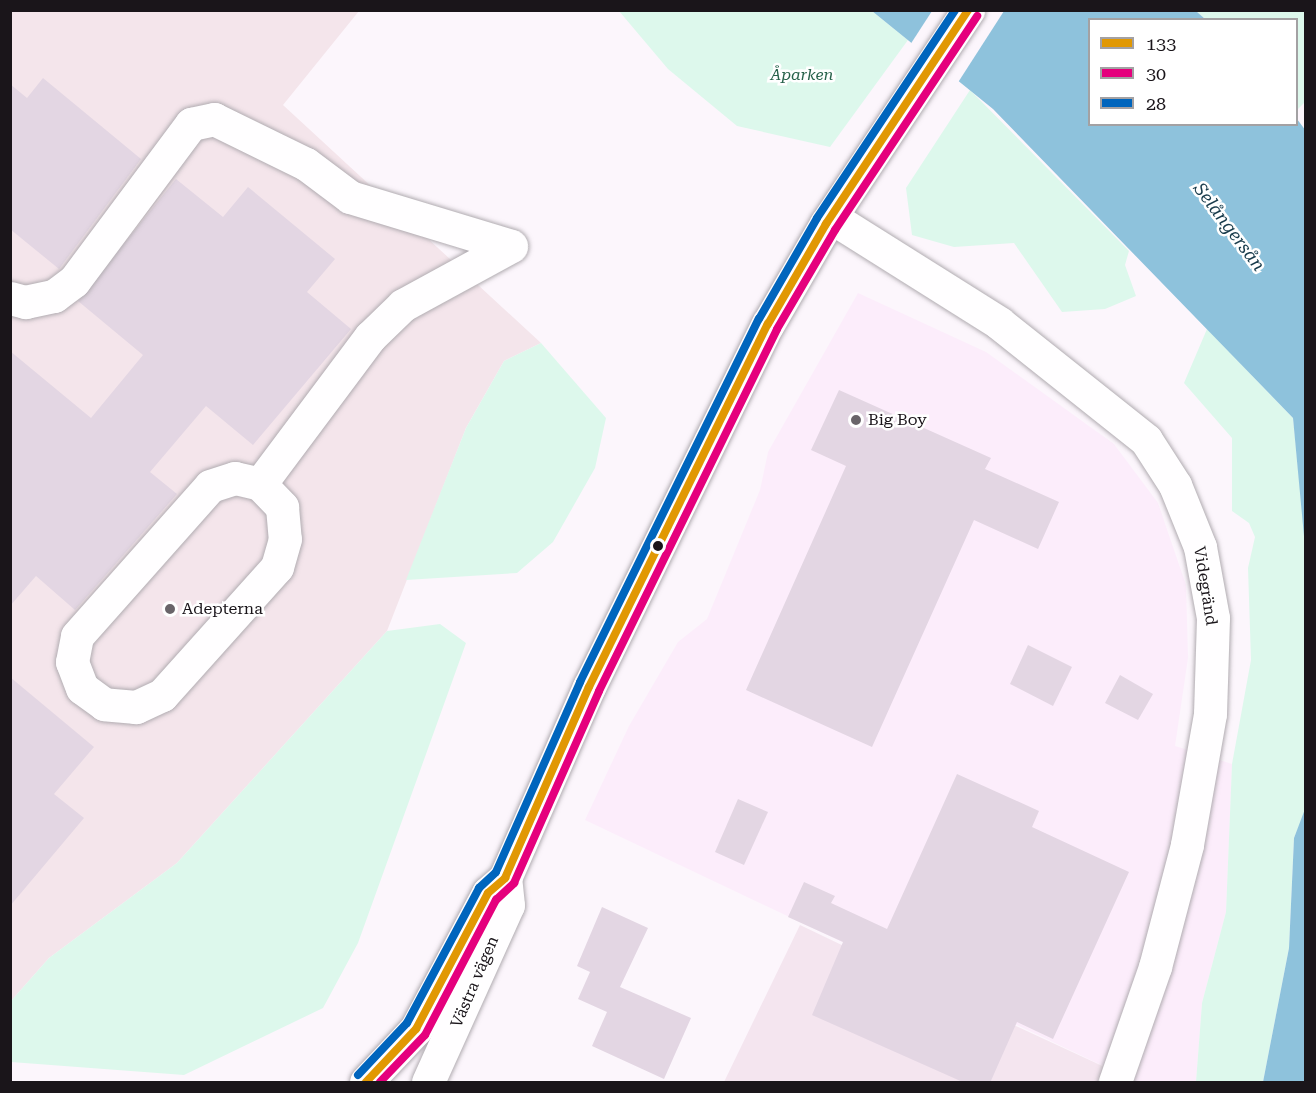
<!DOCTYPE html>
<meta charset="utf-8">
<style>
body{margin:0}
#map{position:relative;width:1316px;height:1093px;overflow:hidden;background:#fcf6fc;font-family:"Roboto Serif",serif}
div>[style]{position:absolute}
.built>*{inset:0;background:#fcedfb}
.industrial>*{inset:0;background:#f4e5ef}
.education>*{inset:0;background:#f4e5eb}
.green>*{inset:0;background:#ddf8ec}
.water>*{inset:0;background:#8ec2dc}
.pier>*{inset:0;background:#fcf6fc}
.building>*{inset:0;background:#e3d6e3}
.roads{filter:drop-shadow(0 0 2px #b1acb1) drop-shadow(0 0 2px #b1acb1)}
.minor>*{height:33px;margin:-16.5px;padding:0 16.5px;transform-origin:16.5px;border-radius:16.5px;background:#fffeff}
.bus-1>*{height:8px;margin:-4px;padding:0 4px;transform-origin:4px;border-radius:4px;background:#e19803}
.bus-2>*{height:8px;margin:-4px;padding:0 4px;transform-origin:4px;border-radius:4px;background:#e5007d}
.bus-3>*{height:8px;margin:-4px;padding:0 4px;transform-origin:4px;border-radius:4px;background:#0065bd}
.dots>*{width:16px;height:16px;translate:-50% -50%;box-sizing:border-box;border:3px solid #fff;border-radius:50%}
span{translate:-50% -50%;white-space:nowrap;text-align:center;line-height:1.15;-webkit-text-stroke:5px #fff;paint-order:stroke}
.park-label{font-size:16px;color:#28624b;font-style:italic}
.poi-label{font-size:16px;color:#1a151a}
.left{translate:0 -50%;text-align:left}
.street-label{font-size:16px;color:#1a151a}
.water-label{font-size:18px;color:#193c4c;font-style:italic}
.frame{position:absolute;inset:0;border:12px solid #1a151a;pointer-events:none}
.legend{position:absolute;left:1088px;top:18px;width:210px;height:108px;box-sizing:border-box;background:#fff;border:2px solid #a3a1a3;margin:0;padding:8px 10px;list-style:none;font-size:18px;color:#1a151a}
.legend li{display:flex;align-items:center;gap:12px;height:30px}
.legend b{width:30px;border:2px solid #a3a1a3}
</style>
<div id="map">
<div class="built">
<i style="clip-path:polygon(858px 293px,986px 352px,1114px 444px,1158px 503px,1186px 585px,1188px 658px,1175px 746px,1232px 764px,1226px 912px,1202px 1003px,1196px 1082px,1137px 1082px,585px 820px,629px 726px,678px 642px,707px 619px,760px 490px,768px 452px)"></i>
</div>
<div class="industrial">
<i style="clip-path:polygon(800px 925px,873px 960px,1137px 1082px,724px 1082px)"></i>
</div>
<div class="education">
<i style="clip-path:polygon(11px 11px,359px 11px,283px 105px,541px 343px,504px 361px,466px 428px,387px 631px,177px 863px,49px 958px,11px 1001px)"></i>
</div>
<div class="green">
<i style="clip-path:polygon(619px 11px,872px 11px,908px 40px,830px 147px,737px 126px,668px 69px)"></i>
<i style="clip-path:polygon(1196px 11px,1305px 11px,1305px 102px,1297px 110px,1296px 20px,1205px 19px)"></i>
<i style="clip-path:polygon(970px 90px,1129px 251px,1125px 265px,1136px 296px,1105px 309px,1062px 312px,1014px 243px,954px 247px,912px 235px,906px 188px)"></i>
<i style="clip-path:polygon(1207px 329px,1293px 418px,1306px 547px,1306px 809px,1294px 838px,1289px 948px,1263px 1082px,1196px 1082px,1202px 1003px,1226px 912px,1232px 764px,1251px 660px,1248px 568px,1255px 537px,1249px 523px,1232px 511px,1232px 438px,1184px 383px)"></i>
<i style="clip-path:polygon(541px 343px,606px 418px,595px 468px,553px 542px,517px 573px,406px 580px,466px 428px,504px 361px)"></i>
<i style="clip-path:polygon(440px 624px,466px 643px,358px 943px,323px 1008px,184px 1075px,11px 1062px,11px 1001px,49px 958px,177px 863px,387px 631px)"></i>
</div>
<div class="water">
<i style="clip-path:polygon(872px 11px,1196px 11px,1205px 19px,1090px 20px,1090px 124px,1296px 124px,1297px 119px,1306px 131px,1305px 547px,1293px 418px,993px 109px)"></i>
<i style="clip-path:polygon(1305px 809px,1305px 1082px,1263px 1082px,1289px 948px,1294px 838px)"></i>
</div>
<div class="pier">
<i style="clip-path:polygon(932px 11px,1004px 11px,957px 84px,910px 45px)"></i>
</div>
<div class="building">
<i style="clip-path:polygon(43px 78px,141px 159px,59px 269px,10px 229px,10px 84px,27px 98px)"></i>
<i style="clip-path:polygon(176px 179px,223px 217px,248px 187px,335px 259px,307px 292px,351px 329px,253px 445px,206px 406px,150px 472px,177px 494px,75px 610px,36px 576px,10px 606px,10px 351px,91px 418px,143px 355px,78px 301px)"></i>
<i style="clip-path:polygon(839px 390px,991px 458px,985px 469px,1059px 502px,1038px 549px,974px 520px,872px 747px,746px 690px,846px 466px,811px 450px)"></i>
<i style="clip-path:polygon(1028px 645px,1072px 667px,1053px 706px,1010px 684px)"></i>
<i style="clip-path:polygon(1120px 675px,1153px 694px,1138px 720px,1105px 703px)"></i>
<i style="clip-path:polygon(10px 677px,94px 747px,54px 794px,84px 818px,10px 906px)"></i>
<i style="clip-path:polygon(957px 774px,1039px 811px,1032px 827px,1129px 872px,1053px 1039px,1017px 1022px,990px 1083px,965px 1083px,812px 1015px,843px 942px,788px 917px,804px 882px,835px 896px,831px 903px,887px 929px)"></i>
<i style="clip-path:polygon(738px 799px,768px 812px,744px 865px,715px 852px)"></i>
<i style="clip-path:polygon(602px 907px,648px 928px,620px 987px,691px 1018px,664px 1079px,592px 1046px,607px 1012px,578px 999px,590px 972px,577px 966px)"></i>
</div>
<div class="roads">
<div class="minor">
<i style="left:831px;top:217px;width:199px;rotate:32.2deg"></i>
<i style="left:999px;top:323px;width:188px;rotate:38.5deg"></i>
<i style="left:1146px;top:440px;width:54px;rotate:57.2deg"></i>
<i style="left:1175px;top:485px;width:67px;rotate:68deg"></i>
<i style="left:1200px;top:547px;width:72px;rotate:79.6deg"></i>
<i style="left:1213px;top:618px;width:96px;rotate:91.8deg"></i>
<i style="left:1210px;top:714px;width:133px;rotate:100deg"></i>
<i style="left:1187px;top:845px;width:126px;rotate:104.7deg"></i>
<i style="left:1155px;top:967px;width:122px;rotate:109.2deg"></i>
<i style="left:10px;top:298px;width:16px;rotate:15deg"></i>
<i style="left:25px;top:302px;width:30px;rotate:-12deg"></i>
<i style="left:54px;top:296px;width:25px;rotate:-37deg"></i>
<i style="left:74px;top:281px;width:196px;rotate:-53.3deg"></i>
<i style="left:191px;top:124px;width:24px;rotate:-12deg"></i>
<i style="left:214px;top:119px;width:102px;rotate:26.1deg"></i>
<i style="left:306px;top:164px;width:55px;rotate:36.9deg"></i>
<i style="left:350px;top:197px;width:168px;rotate:16.9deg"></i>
<i style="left:260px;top:484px;width:32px;rotate:46deg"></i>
<i style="left:282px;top:507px;width:32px;rotate:85deg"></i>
<i style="left:285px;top:539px;width:29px;rotate:106deg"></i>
<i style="left:277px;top:567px;width:172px;rotate:131.9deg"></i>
<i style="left:162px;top:695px;width:29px;rotate:155deg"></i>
<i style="left:136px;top:707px;width:32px;rotate:-175deg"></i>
<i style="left:104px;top:704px;width:27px;rotate:-144deg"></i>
<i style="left:82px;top:688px;width:28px;rotate:-111deg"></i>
<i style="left:72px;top:662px;width:26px;rotate:-79deg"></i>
<i style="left:77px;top:636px;width:200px;rotate:-48.4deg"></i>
<i style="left:210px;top:486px;width:26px;rotate:-18deg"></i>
<i style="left:235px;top:478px;width:26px;rotate:13deg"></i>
<i style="left:260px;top:484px;width:184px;rotate:-53.2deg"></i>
<i style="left:370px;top:337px;width:46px;rotate:-44.1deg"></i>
<i style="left:403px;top:305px;width:123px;rotate:-28.6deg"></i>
<i style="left:366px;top:1082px;width:73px;rotate:-46.7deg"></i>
<i style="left:416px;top:1029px;width:154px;rotate:-62.1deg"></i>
<i style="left:488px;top:893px;width:23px;rotate:-41deg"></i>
<i style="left:505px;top:878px;width:209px;rotate:-66.3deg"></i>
<i style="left:589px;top:687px;width:405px;rotate:-63.8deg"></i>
<i style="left:768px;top:324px;width:116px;rotate:-59.9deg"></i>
<i style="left:826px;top:224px;width:257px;rotate:-56.4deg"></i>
<i style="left:428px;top:1082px;width:194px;rotate:-65.7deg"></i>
<i style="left:508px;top:905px;width:27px;rotate:-96deg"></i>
</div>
</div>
<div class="bus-1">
<i style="left:366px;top:1082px;width:73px;rotate:-46.7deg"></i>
<i style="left:416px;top:1029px;width:154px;rotate:-62.1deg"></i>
<i style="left:488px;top:893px;width:23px;rotate:-41deg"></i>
<i style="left:505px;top:878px;width:209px;rotate:-66.3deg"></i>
<i style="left:589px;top:687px;width:405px;rotate:-63.8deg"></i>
<i style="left:768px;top:324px;width:116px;rotate:-59.9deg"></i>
<i style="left:826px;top:224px;width:257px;rotate:-56.4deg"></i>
</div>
<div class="bus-2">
<i style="left:380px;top:1082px;width:65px;rotate:-46.2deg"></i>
<i style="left:425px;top:1035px;width:153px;rotate:-62.3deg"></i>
<i style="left:496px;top:900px;width:25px;rotate:-43deg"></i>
<i style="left:514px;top:883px;width:210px;rotate:-66.1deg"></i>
<i style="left:599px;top:691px;width:403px;rotate:-63.8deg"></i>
<i style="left:777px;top:329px;width:115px;rotate:-59.6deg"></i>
<i style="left:835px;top:230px;width:257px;rotate:-56.4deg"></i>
</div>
<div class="bus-3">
<i style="left:358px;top:1075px;width:71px;rotate:-46.7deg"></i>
<i style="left:407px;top:1023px;width:153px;rotate:-61.9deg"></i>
<i style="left:479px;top:888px;width:23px;rotate:-43deg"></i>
<i style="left:496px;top:872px;width:208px;rotate:-66.1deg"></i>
<i style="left:580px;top:682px;width:405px;rotate:-63.8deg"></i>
<i style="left:759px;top:319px;width:116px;rotate:-60.1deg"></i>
<i style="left:817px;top:218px;width:250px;rotate:-56.4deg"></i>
</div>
<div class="dots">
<i style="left:856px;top:420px;background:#696469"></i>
<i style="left:658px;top:546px;background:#1a151a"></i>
<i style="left:170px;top:609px;background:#696469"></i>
</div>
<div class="park-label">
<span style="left:802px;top:75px">Åparken</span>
</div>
<div class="poi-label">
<span class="left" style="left:868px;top:420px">Big Boy</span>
<span class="left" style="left:182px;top:609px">Adepterna</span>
</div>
<div class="street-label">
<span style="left:1205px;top:586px;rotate:81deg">Videgränd</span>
<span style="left:475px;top:982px;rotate:-67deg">Västra vägen</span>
</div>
<div class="water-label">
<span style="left:1229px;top:227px;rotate:53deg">Selångersån</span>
</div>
<div class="frame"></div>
<ul class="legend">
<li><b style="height:8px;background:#e19803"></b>133</li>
<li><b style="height:8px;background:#e5007d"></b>30</li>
<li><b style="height:8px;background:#0065bd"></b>28</li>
</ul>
</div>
